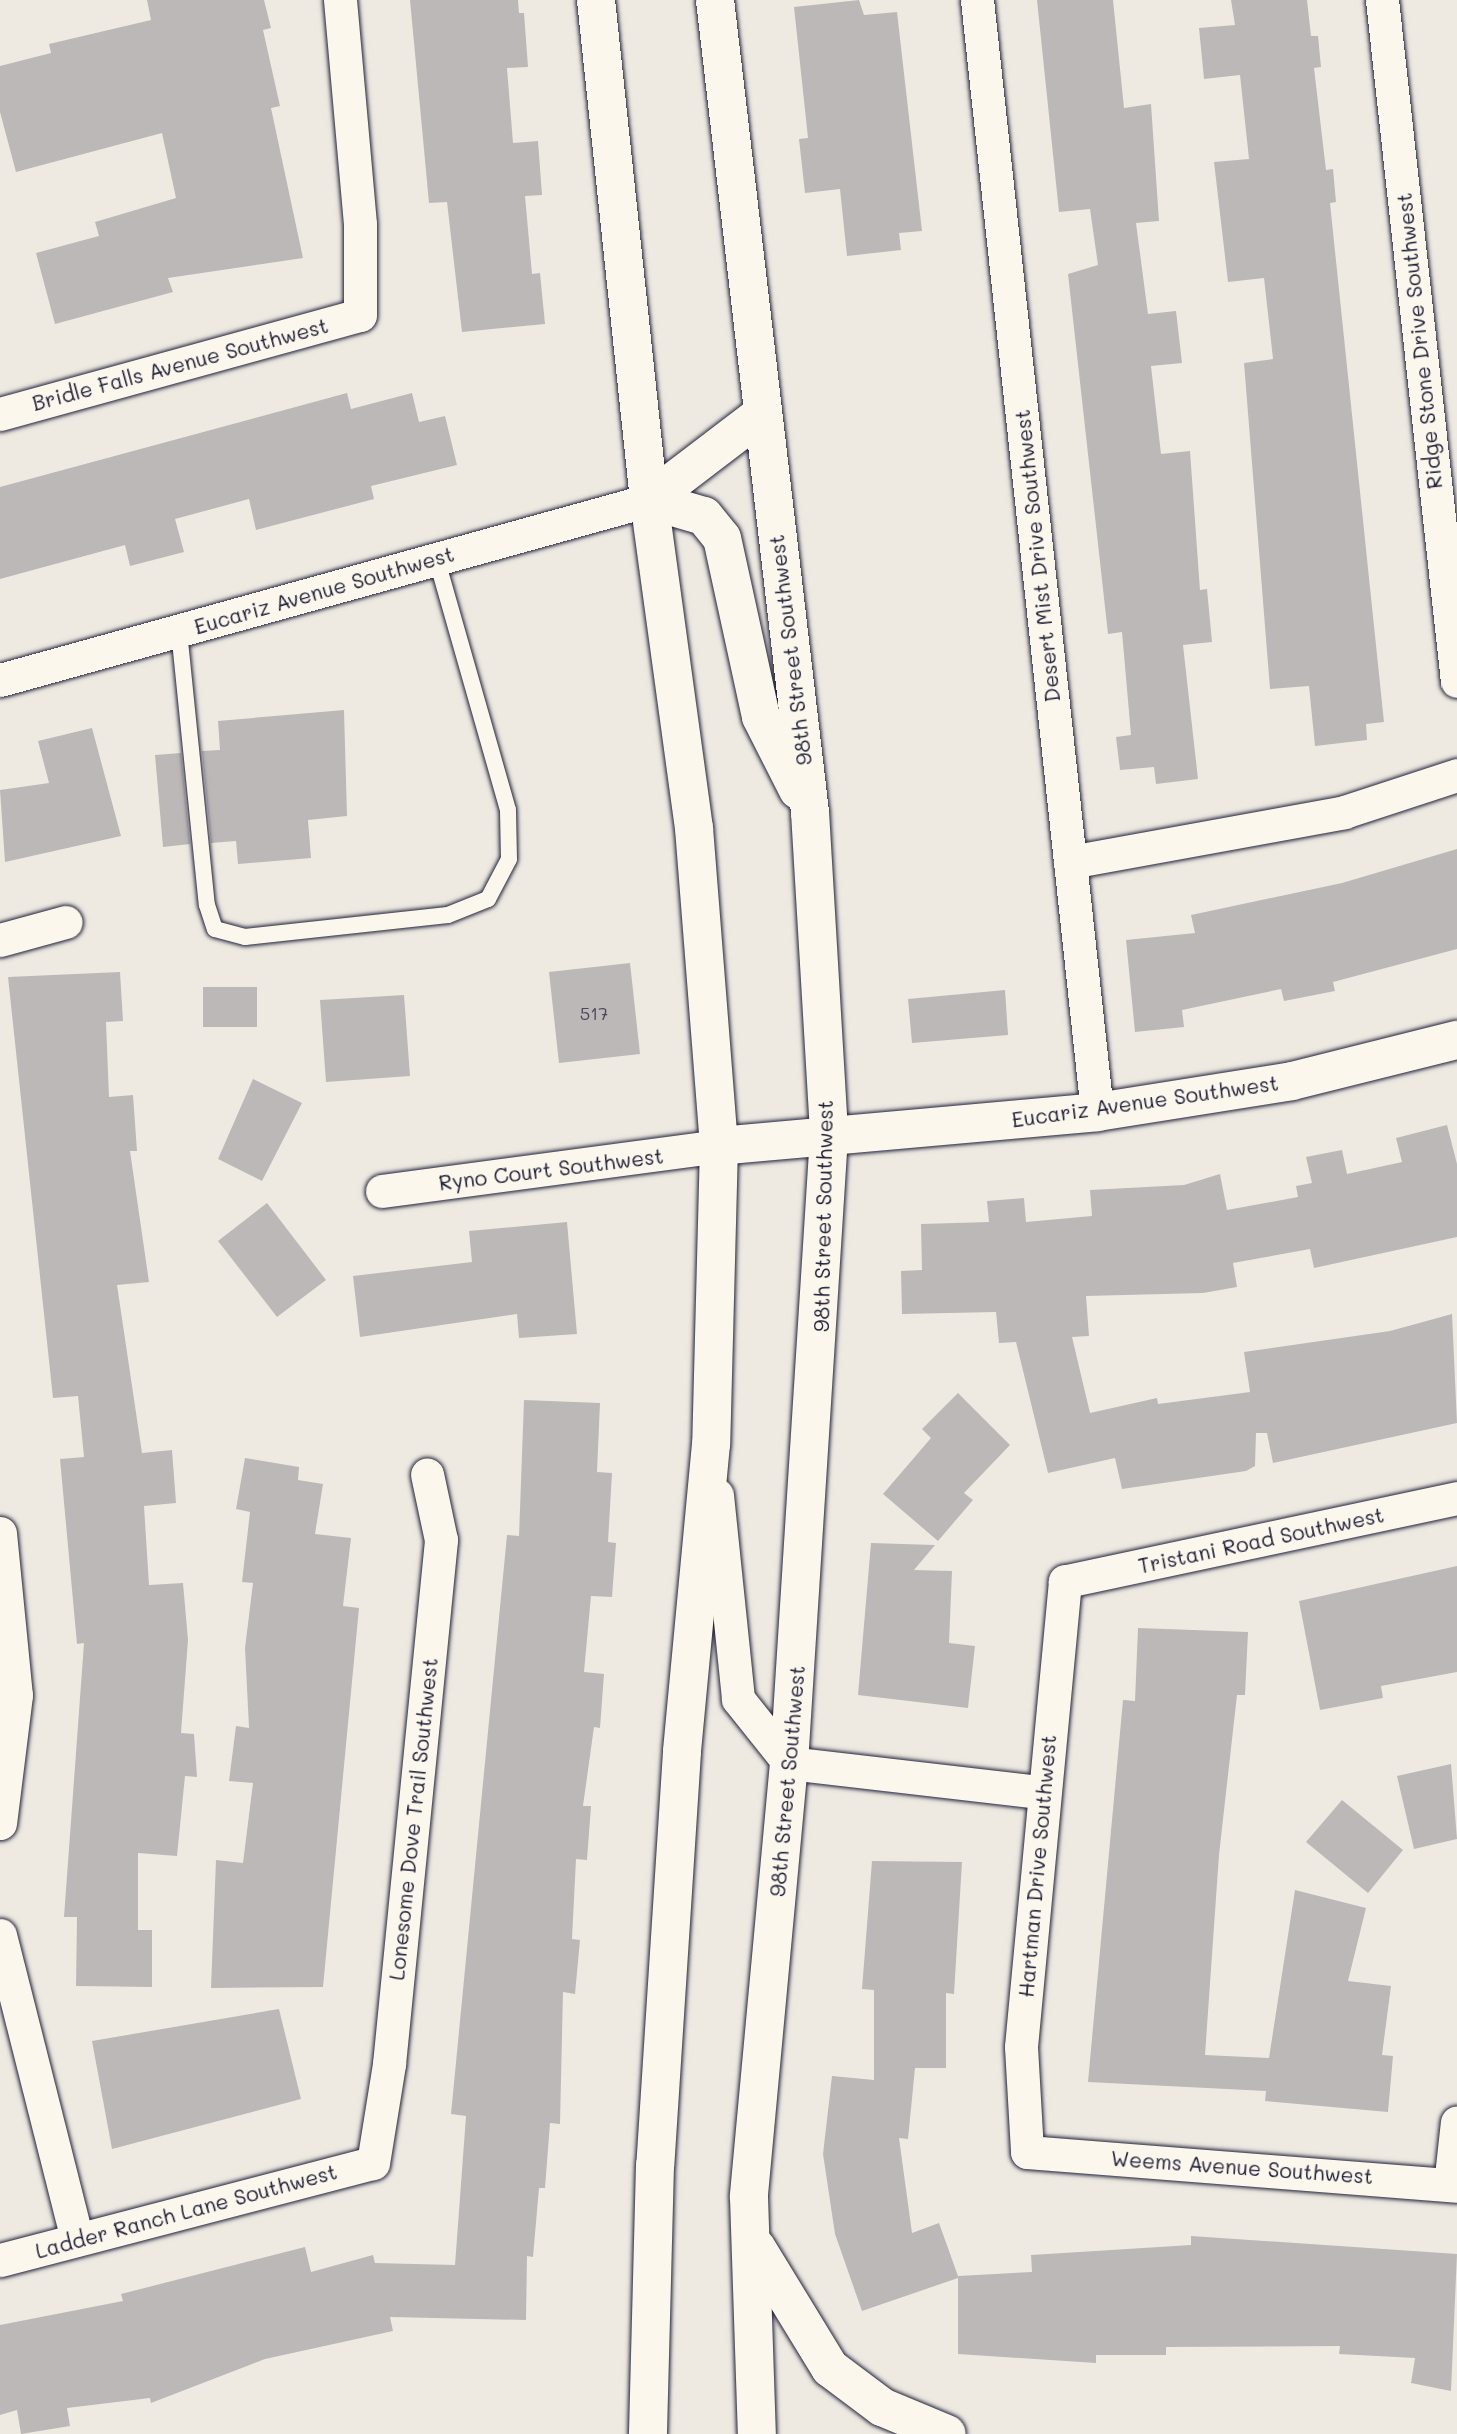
<!DOCTYPE html>
<style>
body{margin:0}
#map{position:relative;width:1457px;height:2434px;overflow:hidden;background:#eeeae2;font-family:Mali,sans-serif}
div>[style]{position:absolute}
.building>*{inset:0;background:#bcb8b8}
.roads{filter:drop-shadow(0 0 2px #22223b) drop-shadow(0 0 2px #22223b)}
.lane>*{height:16px;margin:-8px;padding:0 8px;transform-origin:8px;border-radius:8px;background:#fbf7ec}
.street>*{height:33px;margin:-16.5px;padding:0 16.5px;transform-origin:16.5px;border-radius:16.5px;background:#fbf7ec}
.secondary>*{height:38px;margin:-19px;padding:0 19px;transform-origin:19px;border-radius:19px;background:#fbf7ec}
span{translate:-50% -50%;white-space:nowrap;text-align:center;line-height:1.15;-webkit-text-stroke:6px #fbf7ec;paint-order:stroke}
.number-label{font-size:18px;color:#48485a}
.number-label span{-webkit-text-stroke-width:0}
.street-label{font-size:21px;color:#22223b}
</style>
<div id="map">
<div class="building">
<i style="clip-path:polygon(147px 0,264px 0,271px 28px,263px 30px,280px 106px,271px 108px,303px 258px,168px 278px,173px 292px,55px 324px,36px 253px,99px 236px,95px 222px,176px 198px,162px 133px,16px 172px,0 112px,0 66px,51px 53px,49px 44px,151px 20px)"></i>
<i style="clip-path:polygon(410px 0,518px 0,519px 13px,524px 13px,528px 67px,507px 68px,513px 143px,538px 141px,542px 195px,525px 196px,532px 274px,540px 273px,545px 324px,462px 332px,447px 202px,429px 203px)"></i>
<i style="clip-path:polygon(859px 0,864px 15px,897px 12px,922px 231px,899px 233px,901px 250px,847px 256px,840px 189px,805px 193px,799px 139px,808px 138px,794px 7px)"></i>
<i style="clip-path:polygon(1037px 0,1113px 0,1124px 108px,1151px 104px,1159px 221px,1136px 223px,1148px 314px,1176px 311px,1182px 363px,1151px 366px,1161px 454px,1190px 451px,1200px 590px,1207px 589px,1212px 642px,1183px 645px,1198px 779px,1156px 784px,1154px 767px,1120px 770px,1116px 737px,1131px 735px,1122px 632px,1108px 634px,1068px 274px,1098px 265px,1090px 209px,1059px 212px)"></i>
<i style="clip-path:polygon(1231px 0,1307px 0,1311px 36px,1318px 36px,1321px 67px,1314px 68px,1326px 170px,1333px 169px,1336px 202px,1330px 203px,1384px 722px,1366px 724px,1367px 740px,1315px 746px,1309px 686px,1270px 689px,1244px 363px,1273px 359px,1264px 278px,1228px 282px,1214px 162px,1249px 159px,1240px 75px,1204px 79px,1199px 28px,1235px 25px)"></i>
<i style="clip-path:polygon(347px 393px,351px 409px,412px 393px,419px 422px,445px 416px,457px 465px,371px 486px,374px 499px,256px 530px,249px 499px,175px 519px,184px 552px,130px 566px,125px 545px,0 579px,0 487px)"></i>
<i style="clip-path:polygon(344px 710px,347px 816px,308px 820px,311px 858px,238px 864px,236px 841px,211px 843px,202px 751px,220px 750px,218px 721px)"></i>
<i style="clip-path:polygon(92px 728px,121px 836px,5px 862px,0 790px,49px 783px,38px 741px)"></i>
<i style="clip-path:polygon(181px 753px,190px 844px,163px 847px,155px 755px)"></i>
<i style="clip-path:polygon(1457px 849px,1457px 949px,1333px 982px,1335px 991px,1284px 1001px,1281px 989px,1182px 1010px,1184px 1027px,1135px 1032px,1126px 940px,1195px 933px,1191px 915px,1342px 883px)"></i>
<i style="clip-path:polygon(630px 963px,640px 1054px,559px 1063px,549px 972px)"></i>
<i style="clip-path:polygon(120px 972px,123px 1021px,106px 1022px,109px 1097px,133px 1095px,137px 1151px,130px 1151px,149px 1282px,117px 1285px,142px 1453px,172px 1450px,176px 1503px,144px 1506px,149px 1585px,183px 1583px,188px 1640px,181px 1733px,194px 1734px,197px 1777px,185px 1776px,177px 1856px,138px 1853px,138px 1930px,152px 1930px,152px 1987px,76px 1986px,77px 1917px,64px 1917px,84px 1643px,77px 1644px,60px 1459px,84px 1457px,78px 1396px,53px 1398px,8px 977px)"></i>
<i style="clip-path:polygon(203px 987px,257px 987px,257px 1027px,203px 1027px)"></i>
<i style="clip-path:polygon(1005px 990px,1008px 1035px,912px 1043px,908px 999px)"></i>
<i style="clip-path:polygon(404px 995px,410px 1076px,326px 1082px,320px 1000px)"></i>
<i style="clip-path:polygon(253px 1079px,302px 1103px,262px 1181px,218px 1159px)"></i>
<i style="clip-path:polygon(1447px 1125px,1457px 1164px,1457px 1237px,1314px 1268px,1310px 1249px,1233px 1263px,1237px 1287px,1203px 1293px,1086px 1296px,1089px 1336px,1072px 1337px,1090px 1413px,1157px 1398px,1158px 1404px,1250px 1392px,1244px 1352px,1390px 1331px,1452px 1314px,1457px 1423px,1273px 1463px,1267px 1433px,1256px 1433px,1255px 1466px,1246px 1471px,1122px 1489px,1115px 1458px,1048px 1473px,1016px 1342px,999px 1343px,996px 1312px,902px 1314px,901px 1271px,922px 1270px,921px 1224px,989px 1222px,987px 1201px,1024px 1198px,1026px 1222px,1092px 1216px,1090px 1190px,1184px 1185px,1220px 1174px,1227px 1210px,1298px 1197px,1296px 1186px,1312px 1183px,1306px 1157px,1342px 1150px,1347px 1174px,1402px 1162px,1396px 1138px)"></i>
<i style="clip-path:polygon(267px 1203px,326px 1280px,277px 1317px,218px 1241px)"></i>
<i style="clip-path:polygon(567px 1222px,577px 1334px,519px 1338px,517px 1314px,360px 1337px,353px 1276px,472px 1262px,469px 1231px)"></i>
<i style="clip-path:polygon(958px 1393px,1010px 1445px,964px 1493px,973px 1500px,938px 1541px,883px 1494px,931px 1438px,922px 1429px)"></i>
<i style="clip-path:polygon(524px 1400px,600px 1403px,597px 1472px,612px 1473px,608px 1542px,616px 1543px,612px 1597px,591px 1596px,584px 1672px,604px 1674px,600px 1728px,594px 1727px,583px 1806px,591px 1806px,587px 1860px,576px 1859px,572px 1939px,580px 1940px,575px 1994px,563px 1992px,560px 2124px,550px 2123px,545px 2188px,539px 2188px,533px 2257px,527px 2256px,526px 2320px,390px 2317px,393px 2331px,265px 2359px,151px 2403px,150px 2398px,67px 2408px,70px 2426px,21px 2434px,17px 2410px,0 2415px,0 2325px,123px 2301px,121px 2294px,305px 2247px,311px 2272px,373px 2255px,375px 2263px,455px 2265px,466px 2116px,451px 2114px,507px 1535px,519px 1536px)"></i>
<i style="clip-path:polygon(245px 1458px,299px 1467px,298px 1480px,323px 1484px,315px 1534px,351px 1538px,343px 1606px,359px 1608px,323px 1987px,211px 1988px,216px 1860px,243px 1863px,253px 1783px,229px 1781px,236px 1726px,249px 1728px,245px 1648px,253px 1583px,242px 1582px,250px 1512px,236px 1509px)"></i>
<i style="clip-path:polygon(871px 1543px,935px 1545px,914px 1570px,952px 1571px,949px 1643px,975px 1646px,968px 1708px,858px 1695px)"></i>
<i style="clip-path:polygon(1457px 1566px,1457px 1672px,1381px 1686px,1383px 1698px,1320px 1710px,1299px 1601px)"></i>
<i style="clip-path:polygon(1138px 1628px,1248px 1632px,1245px 1695px,1237px 1695px,1219px 1855px,1205px 2055px,1269px 2058px,1295px 1890px,1366px 1908px,1348px 1981px,1391px 1986px,1382px 2055px,1393px 2056px,1388px 2112px,1265px 2101px,1266px 2091px,1088px 2082px,1123px 1700px,1135px 1701px)"></i>
<i style="clip-path:polygon(1451px 1764px,1457px 1839px,1414px 1849px,1397px 1776px)"></i>
<i style="clip-path:polygon(1342px 1800px,1403px 1850px,1368px 1893px,1306px 1842px)"></i>
<i style="clip-path:polygon(872px 1861px,962px 1862px,954px 1994px,946px 1993px,946px 2068px,915px 2068px,908px 2139px,899px 2138px,912px 2233px,939px 2223px,958px 2276px,1032px 2272px,1031px 2255px,1191px 2245px,1191px 2236px,1457px 2254px,1451px 2391px,1411px 2383px,1415px 2358px,1339px 2354px,1340px 2346px,1166px 2347px,1166px 2355px,1096px 2355px,1096px 2363px,958px 2354px,958px 2278px,862px 2311px,835px 2234px,823px 2154px,832px 2076px,874px 2080px,874px 1990px,862px 1989px)"></i>
<i style="clip-path:polygon(279px 2009px,301px 2099px,112px 2149px,92px 2041px)"></i>
</div>
<div class="roads">
<div class="lane">
<i style="left:179px;top:631px;width:275px;rotate:84.2deg"></i>
<i style="left:207px;top:905px;width:25px;rotate:72deg"></i>
<i style="left:215px;top:929px;width:31px;rotate:15deg"></i>
<i style="left:245px;top:937px;width:204px;rotate:-6.2deg"></i>
<i style="left:448px;top:915px;width:43px;rotate:-21.8deg"></i>
<i style="left:488px;top:899px;width:45px;rotate:-62.3deg"></i>
<i style="left:509px;top:859px;width:49px;rotate:-91.2deg"></i>
<i style="left:508px;top:810px;width:262px;rotate:-105.9deg"></i>
</div>
<div class="street">
<i style="left:977px;top:0;width:1118px;rotate:83.84deg"></i>
<i style="left:1382px;top:0;width:685px;rotate:83.72deg"></i>
<i style="left:0;top:414px;width:373px;rotate:-15.4deg"></i>
<i style="left:360px;top:315px;width:91px;rotate:-90deg"></i>
<i style="left:360px;top:224px;width:225px;rotate:-95.1deg"></i>
<i style="left:0;top:680px;width:673px;rotate:-15.5deg"></i>
<i style="left:1070px;top:862px;width:279px;rotate:-10.3deg"></i>
<i style="left:1344px;top:812px;width:119px;rotate:-18.1deg"></i>
<i style="left:0;top:940px;width:68px;rotate:-15.3deg"></i>
<i style="left:382px;top:1191px;width:340px;rotate:-7.6deg"></i>
<i style="left:717px;top:1495px;width:205px;rotate:84.1deg"></i>
<i style="left:738px;top:1699px;width:82px;rotate:51.4deg"></i>
<i style="left:789px;top:1763px;width:254px;rotate:6.6deg"></i>
<i style="left:1457px;top:1498px;width:401px;rotate:168deg"></i>
<i style="left:1065px;top:1581px;width:468px;rotate:95.4deg"></i>
<i style="left:1021px;top:2047px;width:105px;rotate:86.7deg"></i>
<i style="left:1027px;top:2152px;width:431px;rotate:4.5deg"></i>
<i style="left:0;top:1533px;width:163px;rotate:84.4deg"></i>
<i style="left:16px;top:1695px;width:129px;rotate:97.1deg"></i>
<i style="left:0;top:1935px;width:314px;rotate:75.8deg"></i>
<i style="left:1450px;top:2185px;width:63px;rotate:-83.7deg"></i>
<i style="left:0;top:2260px;width:385px;rotate:-14.6deg"></i>
<i style="left:373px;top:2163px;width:100px;rotate:-80.8deg"></i>
<i style="left:389px;top:2064px;width:527px;rotate:-84.33deg"></i>
<i style="left:441px;top:1540px;width:67px;rotate:-102deg"></i>
</div>
<div class="secondary">
<i style="left:596px;top:0;width:503px;rotate:83.95deg"></i>
<i style="left:649px;top:500px;width:331px;rotate:82.2deg"></i>
<i style="left:694px;top:828px;width:319px;rotate:85.5deg"></i>
<i style="left:719px;top:1146px;width:298px;rotate:91.5deg"></i>
<i style="left:711px;top:1444px;width:309px;rotate:95.4deg"></i>
<i style="left:682px;top:1752px;width:414px;rotate:93.7deg"></i>
<i style="left:655px;top:2165px;width:269px;rotate:91.5deg"></i>
<i style="left:715px;top:0;width:818px;rotate:83.33deg"></i>
<i style="left:810px;top:812px;width:325px;rotate:86.6deg"></i>
<i style="left:829px;top:1136px;width:628px;rotate:93.65deg"></i>
<i style="left:789px;top:1763px;width:436px;rotate:95.3deg"></i>
<i style="left:749px;top:2197px;width:237px;rotate:88.1deg"></i>
<i style="left:649px;top:500px;width:57px;rotate:16.2deg"></i>
<i style="left:704px;top:516px;width:28px;rotate:51deg"></i>
<i style="left:722px;top:538px;width:183px;rotate:77.7deg"></i>
<i style="left:761px;top:717px;width:82px;rotate:63.1deg"></i>
<i style="left:649px;top:500px;width:142px;rotate:-37.3deg"></i>
<i style="left:719px;top:1146px;width:380px;rotate:-5.1deg"></i>
<i style="left:1097px;top:1112px;width:197px;rotate:-9deg"></i>
<i style="left:1292px;top:1081px;width:170px;rotate:-14deg"></i>
<i style="left:756px;top:2247px;width:142px;rotate:58.6deg"></i>
<i style="left:830px;top:2368px;width:65px;rotate:36.9deg"></i>
<i style="left:882px;top:2407px;width:70px;rotate:22.6deg"></i>
</div>
</div>
<div class="number-label">
<span style="left:594px;top:1013px">517</span>
</div>
<div class="street-label">
<span style="left:1419px;top:341px;rotate:-96deg">Ridge Stone Drive Southwest</span>
<span style="left:180px;top:364px;rotate:-15deg">Bridle Falls Avenue Southwest</span>
<span style="left:1037px;top:556px;rotate:-96deg">Desert Mist Drive Southwest</span>
<span style="left:324px;top:590px;rotate:-16deg">Eucariz Avenue Southwest</span>
<span style="left:790px;top:650px;rotate:-97deg">98th Street Southwest</span>
<span style="left:1145px;top:1101px;rotate:-8deg">Eucariz Avenue Southwest</span>
<span style="left:551px;top:1169px;rotate:-7deg">Ryno Court Southwest</span>
<span style="left:823px;top:1216px;rotate:-89deg">98th Street Southwest</span>
<span style="left:1261px;top:1540px;rotate:-12deg">Tristani Road Southwest</span>
<span style="left:787px;top:1781px;rotate:-85deg">98th Street Southwest</span>
<span style="left:413px;top:1819px;rotate:-84deg">Lonesome Dove Trail Southwest</span>
<span style="left:1037px;top:1866px;rotate:-85deg">Hartman Drive Southwest</span>
<span style="left:1242px;top:2167px;rotate:4deg">Weems Avenue Southwest</span>
<span style="left:186px;top:2211px;rotate:-15deg">Ladder Ranch Lane Southwest</span>
</div>
</div>
